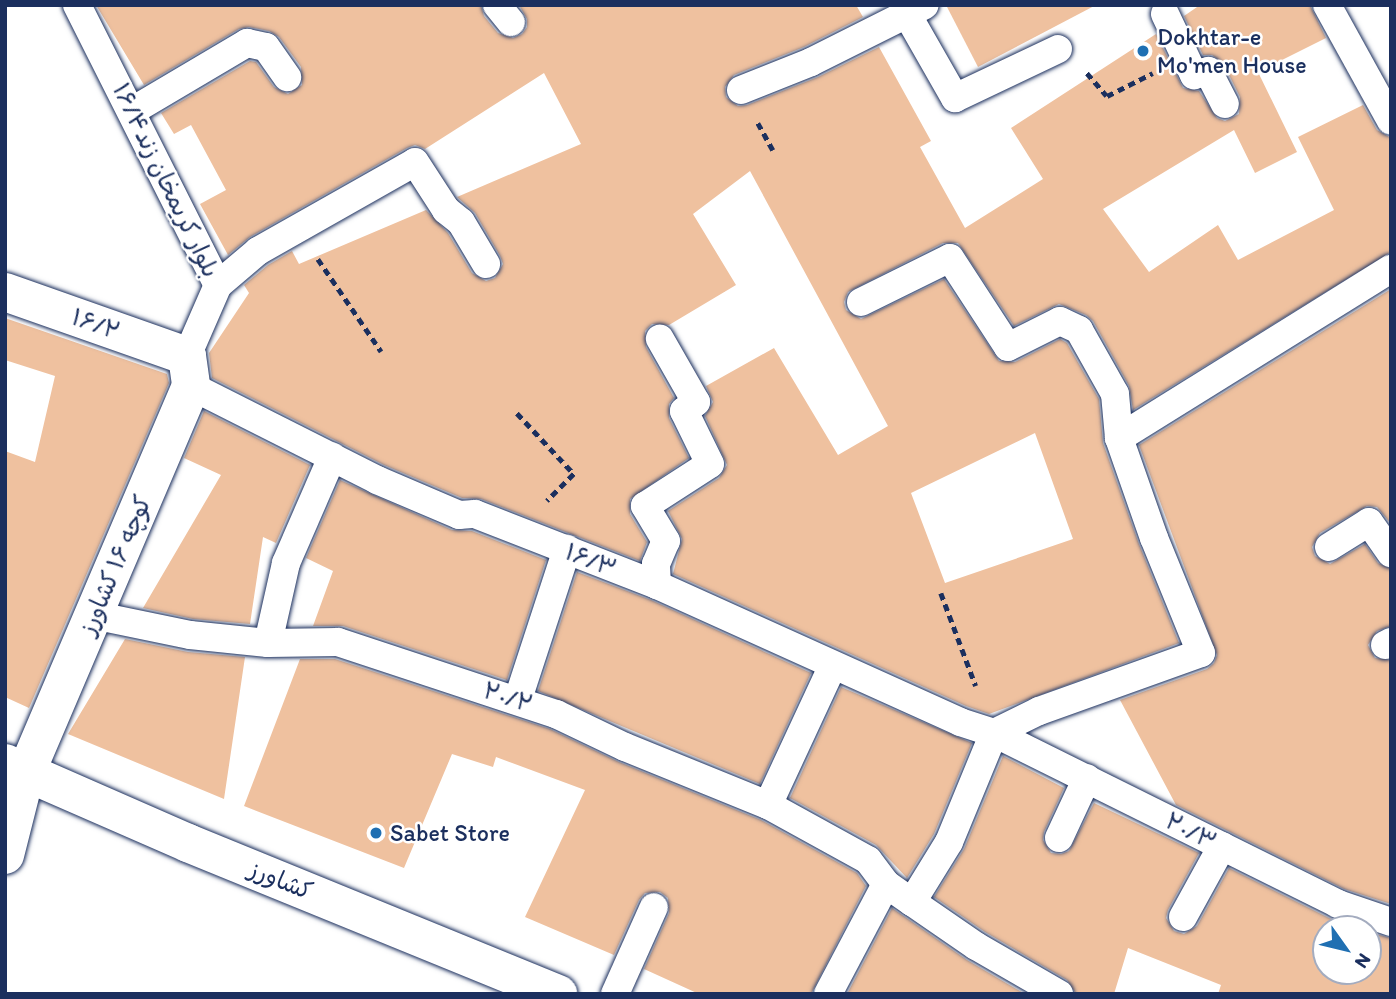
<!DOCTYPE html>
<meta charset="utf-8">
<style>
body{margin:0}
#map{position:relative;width:1396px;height:999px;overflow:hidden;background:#fff;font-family:Itim,"Playpen Sans Arabic",sans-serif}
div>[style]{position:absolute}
.building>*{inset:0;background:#efc19f}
.path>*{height:4.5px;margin-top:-2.25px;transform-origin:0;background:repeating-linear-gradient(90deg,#1b2f5e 0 7px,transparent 0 12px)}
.roads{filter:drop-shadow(0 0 2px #1b2f5e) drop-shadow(0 0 2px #1b2f5e)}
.lane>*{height:28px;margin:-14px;padding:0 14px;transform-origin:14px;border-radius:14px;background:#fff}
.street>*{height:38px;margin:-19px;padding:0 19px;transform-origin:19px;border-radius:19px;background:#fff}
.secondary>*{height:38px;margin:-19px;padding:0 19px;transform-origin:19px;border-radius:19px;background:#fff}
.dots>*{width:19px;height:19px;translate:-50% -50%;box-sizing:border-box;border:4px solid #fff;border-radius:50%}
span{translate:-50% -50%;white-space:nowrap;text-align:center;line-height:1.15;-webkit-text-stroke:5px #fff;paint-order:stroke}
.poi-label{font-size:24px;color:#1b2f5e}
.left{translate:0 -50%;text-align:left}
.street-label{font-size:24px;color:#1b2f5e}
.frame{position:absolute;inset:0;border:7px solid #1b2f5e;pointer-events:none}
.north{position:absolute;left:1312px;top:915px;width:70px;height:70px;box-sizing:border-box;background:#fff;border:2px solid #a4acbf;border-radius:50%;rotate:124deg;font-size:19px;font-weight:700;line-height:28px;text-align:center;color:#1b2f5e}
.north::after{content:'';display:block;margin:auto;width:24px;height:32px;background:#1f6fb2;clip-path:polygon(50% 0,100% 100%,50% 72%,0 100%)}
</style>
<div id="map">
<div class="building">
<i style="clip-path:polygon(evenodd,96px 5px,481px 5px,484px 16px,498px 33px,513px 38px,522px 34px,527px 27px,527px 19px,519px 5px,856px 5px,863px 17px,804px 47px,734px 75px,725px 87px,726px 97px,738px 106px,747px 105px,818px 77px,879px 47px,931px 141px,920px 147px,965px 228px,1043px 179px,1011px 128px,1156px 34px,1183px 88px,1199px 91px,1217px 118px,1225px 121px,1239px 114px,1240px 97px,1223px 63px,1212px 55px,1203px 55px,1184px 16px,1200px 5px,1310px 5px,1326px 38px,1258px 72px,1297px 152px,1255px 173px,1234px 130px,1103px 209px,1149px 272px,1218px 225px,1238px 260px,1334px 210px,1298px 137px,1363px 105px,1377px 130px,1391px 138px,1391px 252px,1133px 410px,1129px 386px,1093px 321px,1086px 315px,1059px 304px,1014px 326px,958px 243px,943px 243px,848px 292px,844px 302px,846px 310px,861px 319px,944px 279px,999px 361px,1015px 362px,1060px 339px,1067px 343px,1099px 399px,1103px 443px,1139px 544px,1179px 643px,989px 714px,966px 706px,673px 574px,682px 539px,668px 511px,719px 478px,727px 465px,705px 416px,713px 402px,706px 386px,774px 348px,838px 455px,888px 426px,750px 171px,693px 214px,736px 285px,669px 325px,652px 324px,645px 331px,646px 347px,674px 398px,669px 404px,669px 418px,689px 458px,630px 499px,630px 514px,647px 542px,640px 561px,481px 499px,462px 498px,384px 465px,212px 378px,209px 353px,249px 293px,244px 285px,268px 265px,292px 251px,299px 264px,426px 210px,448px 233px,472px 273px,486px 281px,495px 278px,503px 264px,500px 256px,475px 213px,457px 197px,581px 144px,544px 73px,425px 149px,415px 145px,407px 148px,250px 237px,228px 255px,200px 204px,226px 190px,191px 125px,174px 134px,161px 113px,250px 61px,256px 62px,274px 87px,288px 94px,302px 85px,301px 67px,279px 37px,269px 31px,249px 27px,239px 29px,144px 85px,96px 5px,1035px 433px,1073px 539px,945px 583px,911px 493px,1035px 433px)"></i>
<i style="clip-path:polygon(946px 5px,1096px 5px,978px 67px)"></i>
<i style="clip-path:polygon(1391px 289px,1391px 524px,1377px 507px,1367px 506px,1320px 533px,1312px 547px,1315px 556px,1330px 564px,1365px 544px,1378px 563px,1391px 569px,1391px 626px,1377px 631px,1368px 645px,1375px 658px,1391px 660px,1391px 904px,1344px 889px,1176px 805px,1120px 700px,1207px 669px,1214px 663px,1217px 655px,1139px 445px)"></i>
<i style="clip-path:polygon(5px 318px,167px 374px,169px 383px,29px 708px,5px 697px,5px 451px,35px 462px,55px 376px,5px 360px)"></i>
<i style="clip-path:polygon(204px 411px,310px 465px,276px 543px,263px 537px,250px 624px,193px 619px,143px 608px,221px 475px,184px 458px)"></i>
<i style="clip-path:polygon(340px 480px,452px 530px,472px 531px,546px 560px,507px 680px,343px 626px,313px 626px,333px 571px,306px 558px)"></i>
<i style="clip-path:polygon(577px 572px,651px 600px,811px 673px,760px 784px,538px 691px)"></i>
<i style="clip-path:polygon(125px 639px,188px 652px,245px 657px,224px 799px,68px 734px)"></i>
<i style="clip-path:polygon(300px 659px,335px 659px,550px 729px,619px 762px,761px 820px,857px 873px,866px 886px,811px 994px,699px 994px,644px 969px,669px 913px,668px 898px,660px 892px,645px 893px,639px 900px,614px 955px,525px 917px,585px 790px,496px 757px,493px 767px,452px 754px,404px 868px,244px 806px)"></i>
<i style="clip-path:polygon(841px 687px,972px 743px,934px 834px,907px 878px,876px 845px,790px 798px)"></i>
<i style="clip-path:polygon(1003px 756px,1064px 788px,1044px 832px,1043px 840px,1051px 853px,1061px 854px,1069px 851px,1094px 803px,1199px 853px,1168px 910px,1166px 918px,1174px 931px,1184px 934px,1197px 926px,1229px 868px,1331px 919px,1360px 929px,1326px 929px,1326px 971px,1368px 971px,1368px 932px,1391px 938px,1391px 994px,1218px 994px,1221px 985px,1128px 948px,1114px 994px,1076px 994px,1067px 980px,985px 932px,934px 897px,964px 849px)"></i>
<i style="clip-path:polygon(892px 908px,967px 960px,1025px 994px,847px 994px)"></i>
</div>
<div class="path">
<i style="left:1087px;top:73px;width:30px;rotate:49deg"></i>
<i style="left:1107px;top:96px;width:51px;rotate:-26.6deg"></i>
<i style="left:758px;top:123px;width:31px;rotate:61deg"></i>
<i style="left:318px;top:259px;width:112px;rotate:55.6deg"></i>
<i style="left:517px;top:413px;width:83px;rotate:46.9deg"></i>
<i style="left:574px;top:474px;width:38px;rotate:135deg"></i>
<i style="left:941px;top:593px;width:99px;rotate:69.4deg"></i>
</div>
<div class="roads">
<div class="lane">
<i style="left:77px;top:5px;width:313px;rotate:63.3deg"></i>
<i style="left:218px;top:285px;width:77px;rotate:113.6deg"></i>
<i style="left:497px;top:5px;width:22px;rotate:51deg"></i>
<i style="left:1327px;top:5px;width:132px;rotate:61.1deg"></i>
<i style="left:907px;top:14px;width:97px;rotate:60.3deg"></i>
<i style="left:955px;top:98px;width:114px;rotate:-25.4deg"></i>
<i style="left:1165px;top:14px;width:68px;rotate:64.6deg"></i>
<i style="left:1194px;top:75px;width:15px;rotate:-16deg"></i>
<i style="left:1208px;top:71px;width:37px;rotate:63deg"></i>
<i style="left:741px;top:90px;width:75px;rotate:-21.8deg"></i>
<i style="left:811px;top:62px;width:127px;rotate:-26.6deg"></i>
<i style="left:132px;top:111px;width:134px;rotate:-30.6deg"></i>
<i style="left:247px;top:43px;width:19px;rotate:12deg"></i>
<i style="left:266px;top:47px;width:37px;rotate:55deg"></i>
<i style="left:218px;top:285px;width:52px;rotate:-40.4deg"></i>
<i style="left:258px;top:251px;width:180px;rotate:-29.5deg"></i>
<i style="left:415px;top:162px;width:57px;rotate:57.1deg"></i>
<i style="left:446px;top:210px;width:19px;rotate:39deg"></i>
<i style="left:461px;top:222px;width:49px;rotate:59.2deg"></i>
<i style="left:861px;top:302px;width:99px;rotate:-26.3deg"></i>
<i style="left:950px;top:258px;width:106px;rotate:56.9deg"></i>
<i style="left:1008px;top:347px;width:58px;rotate:-26.6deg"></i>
<i style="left:1060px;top:321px;width:21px;rotate:25deg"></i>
<i style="left:1079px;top:330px;width:73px;rotate:60.6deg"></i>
<i style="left:1115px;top:394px;width:44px;rotate:84.8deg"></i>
<i style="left:191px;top:386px;width:208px;rotate:26.8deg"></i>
<i style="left:377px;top:480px;width:89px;rotate:23.1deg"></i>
<i style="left:459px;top:515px;width:16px;rotate:-4deg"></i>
<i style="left:475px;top:514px;width:195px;rotate:21.3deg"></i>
<i style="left:657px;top:585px;width:333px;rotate:24.3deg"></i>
<i style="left:960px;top:722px;width:36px;rotate:18deg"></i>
<i style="left:994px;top:733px;width:384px;rotate:26.4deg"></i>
<i style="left:1338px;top:904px;width:56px;rotate:18.8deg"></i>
<i style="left:1329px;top:547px;width:47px;rotate:-32deg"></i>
<i style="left:1369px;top:522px;width:38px;rotate:55deg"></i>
<i style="left:657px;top:585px;width:21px;rotate:-93deg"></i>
<i style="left:656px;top:564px;width:25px;rotate:-67deg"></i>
<i style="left:666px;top:541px;width:41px;rotate:-121deg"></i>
<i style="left:645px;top:506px;width:77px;rotate:-32.9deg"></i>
<i style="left:710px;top:464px;width:59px;rotate:-116.1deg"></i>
<i style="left:684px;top:411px;width:15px;rotate:-37deg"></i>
<i style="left:696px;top:402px;width:73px;rotate:-119.7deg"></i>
<i style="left:93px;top:615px;width:99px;rotate:11.7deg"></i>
<i style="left:190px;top:635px;width:78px;rotate:5.9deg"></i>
<i style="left:268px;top:643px;width:70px;rotate:-0.8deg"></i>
<i style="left:338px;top:642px;width:230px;rotate:18.3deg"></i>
<i style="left:556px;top:714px;width:76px;rotate:25.6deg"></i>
<i style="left:625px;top:747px;width:154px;rotate:22.1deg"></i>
<i style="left:768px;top:805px;width:114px;rotate:28.8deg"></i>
<i style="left:868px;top:860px;width:30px;rotate:53deg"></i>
<i style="left:886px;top:884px;width:32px;rotate:35deg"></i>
<i style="left:912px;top:902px;width:78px;rotate:34.5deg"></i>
<i style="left:976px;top:946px;width:96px;rotate:30deg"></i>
<i style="left:268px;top:643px;width:82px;rotate:-77.3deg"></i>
<i style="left:286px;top:563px;width:116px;rotate:-66.5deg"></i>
<i style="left:1385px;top:645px;width:7px;rotate:-27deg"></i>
<i style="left:518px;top:699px;width:158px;rotate:-71.9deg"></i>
<i style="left:994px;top:733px;width:50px;rotate:-26.1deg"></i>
<i style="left:1039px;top:711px;width:172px;rotate:-19.7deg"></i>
<i style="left:1201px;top:653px;width:124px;rotate:-112.2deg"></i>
<i style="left:1154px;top:538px;width:106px;rotate:-109.3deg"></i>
<i style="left:1119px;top:438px;width:320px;rotate:-31.9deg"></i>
<i style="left:768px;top:805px;width:154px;rotate:-65.1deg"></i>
<i style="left:1059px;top:838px;width:66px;rotate:-65deg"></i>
<i style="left:912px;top:902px;width:70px;rotate:-58.3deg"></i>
<i style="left:949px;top:842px;width:118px;rotate:-67.6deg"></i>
<i style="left:1183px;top:917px;width:81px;rotate:-61.2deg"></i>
<i style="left:615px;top:994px;width:95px;rotate:-65.9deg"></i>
<i style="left:828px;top:994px;width:124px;rotate:-62.2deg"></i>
</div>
<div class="street">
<i style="left:5px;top:292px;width:193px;rotate:19.4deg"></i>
<i style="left:187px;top:356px;width:30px;rotate:82deg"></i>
<i style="left:191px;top:386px;width:420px;rotate:113.1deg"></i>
</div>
<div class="secondary">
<i style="left:5px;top:763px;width:200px;rotate:23.6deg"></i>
<i style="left:188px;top:843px;width:400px;rotate:22.2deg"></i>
<i style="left:5px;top:855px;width:86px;rotate:-75.8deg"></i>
</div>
</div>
<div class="dots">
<i style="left:1143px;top:51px;background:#1f6fb2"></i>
<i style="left:376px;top:833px;background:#1f6fb2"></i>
</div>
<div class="poi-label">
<span class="left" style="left:1157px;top:51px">Dokhtar-e<br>Mo'men House</span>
<span class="left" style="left:390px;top:833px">Sabet Store</span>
</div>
<div class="street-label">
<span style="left:166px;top:180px;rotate:64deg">بلوار کریمخان زند۱۶/۴</span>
<span style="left:96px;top:324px;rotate:19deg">۱۶/۲</span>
<span style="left:591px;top:560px;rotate:21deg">۱۶/۳</span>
<span style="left:115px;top:565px;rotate:-67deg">کوچه ۱۶ کشاورز</span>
<span style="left:508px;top:697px;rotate:18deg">۲۰/۲</span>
<span style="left:1191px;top:831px;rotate:27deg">۲۰/۳</span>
<span style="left:281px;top:880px;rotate:22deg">کشاورز</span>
</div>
<div class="frame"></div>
<div class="north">N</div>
</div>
